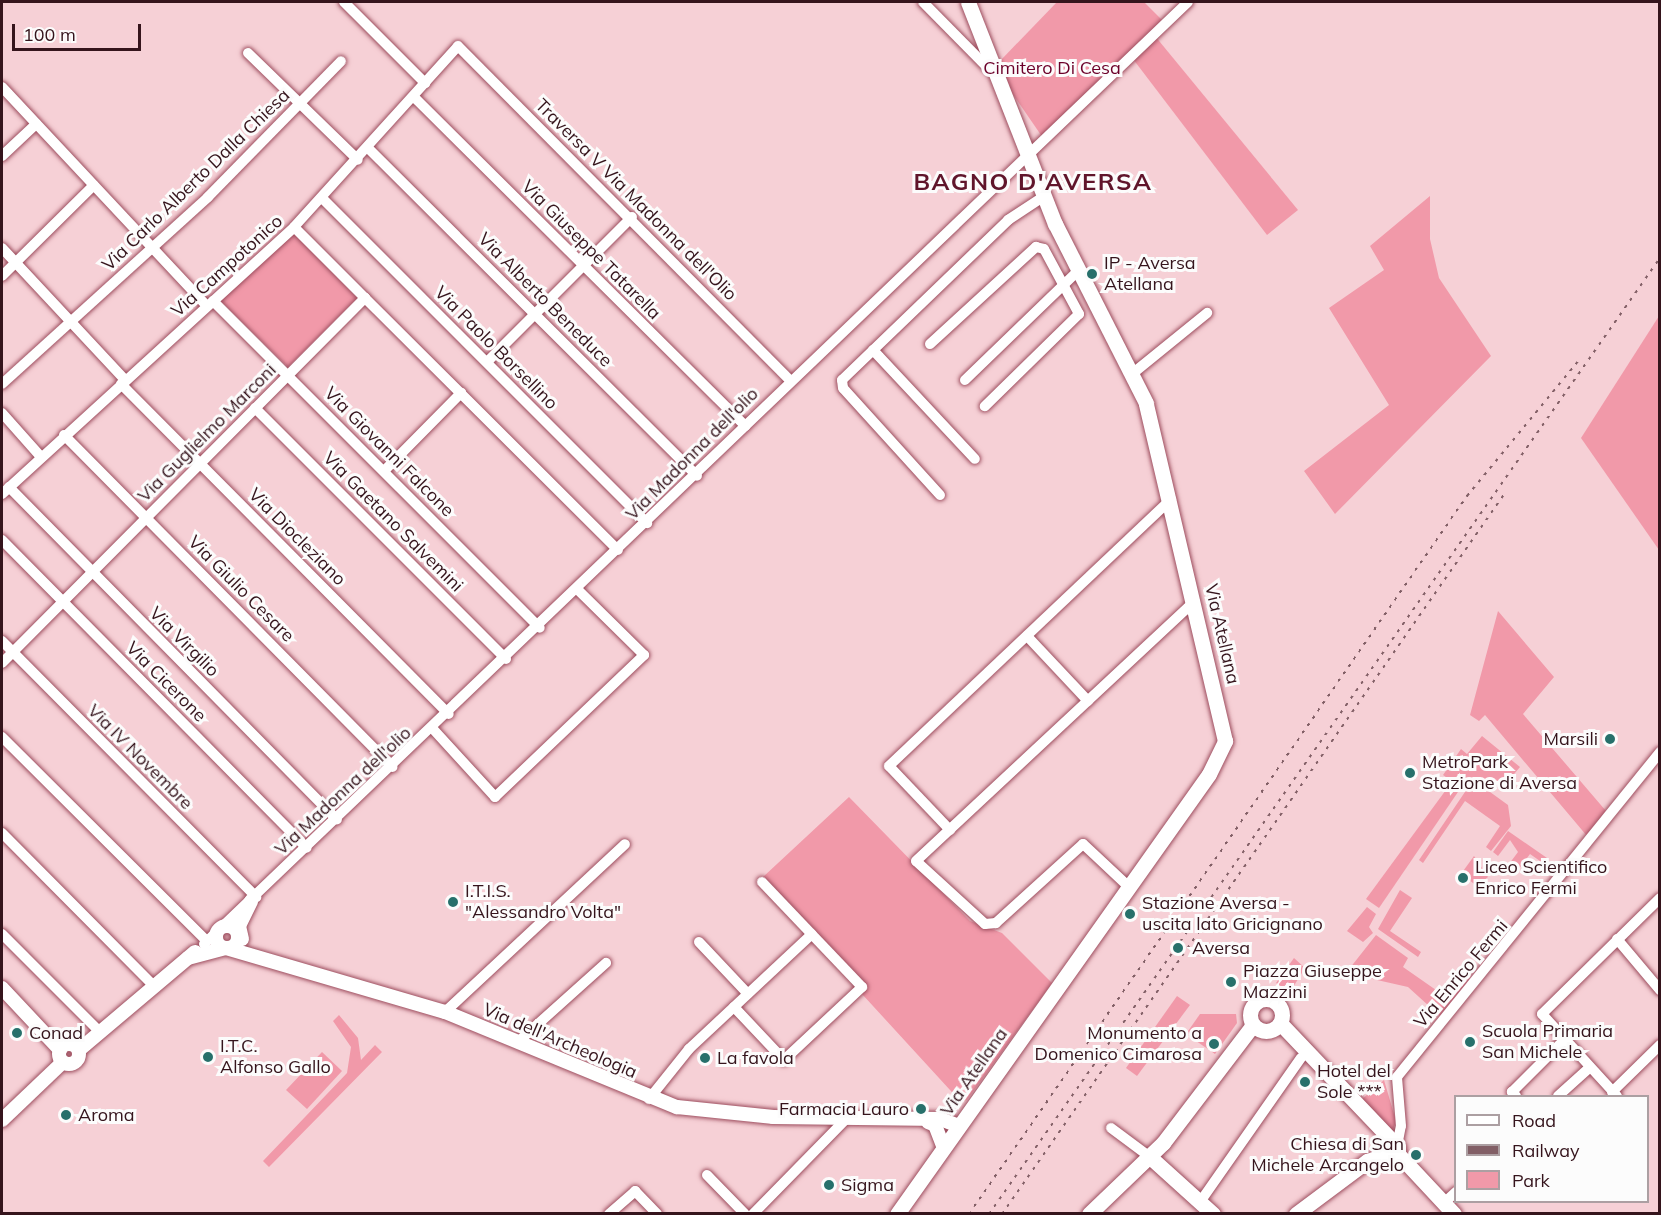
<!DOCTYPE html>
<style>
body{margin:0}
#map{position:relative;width:1661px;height:1215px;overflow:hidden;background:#f6d0d6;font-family:Mulish,sans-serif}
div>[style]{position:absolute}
.green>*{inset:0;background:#f199a9}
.roads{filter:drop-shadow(0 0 2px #9d4d5e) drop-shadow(0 0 2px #9d4d5e)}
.minor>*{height:10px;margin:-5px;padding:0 5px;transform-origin:5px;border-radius:5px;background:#fff}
.tertiary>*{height:14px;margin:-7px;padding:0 7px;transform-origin:7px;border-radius:7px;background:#fff}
.tertiary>.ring{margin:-7px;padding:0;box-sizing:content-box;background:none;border:14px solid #fff;border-radius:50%}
.secondary>*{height:15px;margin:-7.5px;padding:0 7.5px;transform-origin:7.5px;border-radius:7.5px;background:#fff}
.secondary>.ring{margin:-7.5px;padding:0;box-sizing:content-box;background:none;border:15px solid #fff;border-radius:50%}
.rail>*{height:2px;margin-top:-1px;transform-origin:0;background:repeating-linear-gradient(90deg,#825f66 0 3px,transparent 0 9px)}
.dots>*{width:16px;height:16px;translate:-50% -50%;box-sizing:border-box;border:3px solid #fcfcfc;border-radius:50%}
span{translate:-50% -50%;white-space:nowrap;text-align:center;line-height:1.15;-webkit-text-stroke:6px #fcfcfc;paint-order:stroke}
.park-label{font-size:18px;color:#6c002a}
.street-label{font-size:18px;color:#35141c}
.poi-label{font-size:18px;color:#35141c}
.left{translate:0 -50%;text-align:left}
.right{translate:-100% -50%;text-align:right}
.district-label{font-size:24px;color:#60152b;font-weight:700;letter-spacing:1.5px}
.frame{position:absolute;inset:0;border:3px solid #35141c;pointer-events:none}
.legend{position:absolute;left:1454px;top:1095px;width:195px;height:108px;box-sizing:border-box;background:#fcfcfc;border:2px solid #ac9fa2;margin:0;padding:8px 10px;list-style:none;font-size:18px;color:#35141c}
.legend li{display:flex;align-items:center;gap:12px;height:30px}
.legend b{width:30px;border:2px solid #ac9fa2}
.scale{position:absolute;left:12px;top:24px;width:129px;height:27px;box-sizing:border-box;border:3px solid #35141c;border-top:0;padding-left:8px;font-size:18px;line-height:21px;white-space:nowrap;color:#35141c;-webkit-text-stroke:4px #fcfcfc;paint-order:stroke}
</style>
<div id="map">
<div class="green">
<i style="clip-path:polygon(1057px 2px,1144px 2px,1162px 20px,1043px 138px,1012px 93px,1000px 61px)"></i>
<i style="clip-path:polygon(1155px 36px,1298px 210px,1267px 235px,1133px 59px)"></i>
<i style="clip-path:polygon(1430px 196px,1430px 239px,1439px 278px,1491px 356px,1335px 514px,1304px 471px,1389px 405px,1329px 308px,1384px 270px,1370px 246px)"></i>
<i style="clip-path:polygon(294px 234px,357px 298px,288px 367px,220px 300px)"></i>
<i style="clip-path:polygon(1659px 316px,1659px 550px,1581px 438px)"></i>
<i style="clip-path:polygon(1498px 611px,1554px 677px,1523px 714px,1606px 811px,1587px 836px,1485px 715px,1479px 721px,1470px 715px)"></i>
<i style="clip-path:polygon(1482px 736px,1520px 767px,1504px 786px,1494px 778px,1489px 785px,1474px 781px,1463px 789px,1443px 775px,1461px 749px,1467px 754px)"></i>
<i style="clip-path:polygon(1451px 783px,1460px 789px,1379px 908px,1366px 899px)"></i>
<i style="clip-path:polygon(1479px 784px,1508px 805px,1511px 826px,1491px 851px,1486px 847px,1500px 826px,1465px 801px,1423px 863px,1419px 860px,1469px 786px)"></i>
<i style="clip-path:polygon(849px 797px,970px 921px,1002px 933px,1052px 983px,967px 1100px,961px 1102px,862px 994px,868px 988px,763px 877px)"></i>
<i style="clip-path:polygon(1508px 831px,1547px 858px,1538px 869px,1540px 861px,1530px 854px,1518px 870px,1509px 864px,1518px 852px,1510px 840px,1498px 856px,1493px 852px)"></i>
<i style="clip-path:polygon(1474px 856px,1488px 877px,1477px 886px,1461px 874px)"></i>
<i style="clip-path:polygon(1400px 890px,1412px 898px,1390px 931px,1421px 952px,1418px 957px,1378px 929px)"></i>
<i style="clip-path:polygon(1367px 907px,1376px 914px,1369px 927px,1373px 933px,1363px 942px,1347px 931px)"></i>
<i style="clip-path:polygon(1376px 935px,1408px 958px,1403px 967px,1446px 997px,1465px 974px,1470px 979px,1440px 1016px,1408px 987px,1346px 973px)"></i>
<i style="clip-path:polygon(1294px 958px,1305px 968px,1290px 992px,1276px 983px)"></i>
<i style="clip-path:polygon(1177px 996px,1190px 1005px,1137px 1076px,1126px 1068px)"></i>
<i style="clip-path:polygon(1200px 1014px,1236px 1014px,1237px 1023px,1215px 1054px,1186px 1034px)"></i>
<i style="clip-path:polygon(339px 1015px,358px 1038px,361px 1060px,375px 1045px,382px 1052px,269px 1167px,263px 1161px,347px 1073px,351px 1047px,333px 1021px)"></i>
<i style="clip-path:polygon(322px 1052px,342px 1071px,307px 1109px,286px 1090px)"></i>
<i style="clip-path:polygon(1384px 1080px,1396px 1121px,1392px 1132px,1361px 1100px)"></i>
</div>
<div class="roads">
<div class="minor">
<i style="left:344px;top:2px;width:115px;rotate:45deg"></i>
<i style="left:923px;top:2px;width:101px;rotate:45.4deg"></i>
<i style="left:248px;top:53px;width:153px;rotate:44.2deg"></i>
<i style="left:2px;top:87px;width:300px;rotate:46.9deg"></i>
<i style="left:414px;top:97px;width:467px;rotate:44.8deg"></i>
<i style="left:369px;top:149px;width:463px;rotate:44.9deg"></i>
<i style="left:2px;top:156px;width:47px;rotate:-43.3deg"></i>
<i style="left:322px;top:198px;width:460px;rotate:45deg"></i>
<i style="left:2px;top:248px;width:180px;rotate:47deg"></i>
<i style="left:2px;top:276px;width:129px;rotate:-44.7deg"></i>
<i style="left:365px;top:298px;width:357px;rotate:44.9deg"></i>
<i style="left:213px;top:301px;width:462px;rotate:45deg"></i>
<i style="left:930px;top:344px;width:144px;rotate:-42.5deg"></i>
<i style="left:1036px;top:247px;width:8px;rotate:14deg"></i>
<i style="left:1044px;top:249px;width:74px;rotate:61.7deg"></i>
<i style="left:1079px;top:314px;width:132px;rotate:135.6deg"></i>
<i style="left:873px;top:350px;width:149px;rotate:46.9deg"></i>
<i style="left:487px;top:362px;width:205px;rotate:-45deg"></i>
<i style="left:1132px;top:374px;width:97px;rotate:-39.1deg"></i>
<i style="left:965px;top:380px;width:158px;rotate:-44deg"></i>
<i style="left:2px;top:384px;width:278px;rotate:-42.2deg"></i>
<i style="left:208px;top:197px;width:190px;rotate:-45.6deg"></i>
<i style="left:121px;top:384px;width:465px;rotate:45.2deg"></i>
<i style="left:255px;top:408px;width:355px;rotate:45deg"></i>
<i style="left:2px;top:413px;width:59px;rotate:48.4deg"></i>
<i style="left:64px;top:435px;width:467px;rotate:45.3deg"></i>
<i style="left:384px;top:471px;width:110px;rotate:-45.4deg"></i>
<i style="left:9px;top:487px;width:467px;rotate:45.4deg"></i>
<i style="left:2px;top:494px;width:396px;rotate:-42.4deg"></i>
<i style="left:294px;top:227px;width:244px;rotate:-47.8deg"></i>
<i style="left:458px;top:46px;width:470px;rotate:45.2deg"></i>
<i style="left:940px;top:495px;width:144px;rotate:-132.2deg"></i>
<i style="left:843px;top:388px;width:8px;rotate:-97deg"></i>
<i style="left:842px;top:380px;width:231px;rotate:-43.9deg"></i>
<i style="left:1008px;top:220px;width:42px;rotate:-33.3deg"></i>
<i style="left:2px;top:540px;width:433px;rotate:45.3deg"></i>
<i style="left:1027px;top:636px;width:89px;rotate:46.8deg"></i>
<i style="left:2px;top:641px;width:361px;rotate:45.2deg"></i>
<i style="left:2px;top:663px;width:515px;rotate:-45.16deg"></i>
<i style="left:365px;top:298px;width:100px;rotate:-135deg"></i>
<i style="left:433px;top:729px;width:92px;rotate:47.6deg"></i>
<i style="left:495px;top:797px;width:206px;rotate:-43.6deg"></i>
<i style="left:644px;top:655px;width:93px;rotate:-135.4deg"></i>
<i style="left:2px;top:737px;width:289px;rotate:44.9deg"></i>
<i style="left:950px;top:830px;width:88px;rotate:-133.6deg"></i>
<i style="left:889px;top:766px;width:388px;rotate:-43.4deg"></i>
<i style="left:2px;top:833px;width:217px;rotate:45.2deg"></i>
<i style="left:1129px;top:887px;width:63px;rotate:-136.9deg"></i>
<i style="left:1083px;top:844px;width:118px;rotate:137.8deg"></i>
<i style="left:996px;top:923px;width:11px;rotate:175deg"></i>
<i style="left:985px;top:924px;width:93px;rotate:-137.6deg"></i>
<i style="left:916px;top:861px;width:381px;rotate:-43deg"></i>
<i style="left:2px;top:934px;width:140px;rotate:45deg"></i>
<i style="left:1617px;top:939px;width:67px;rotate:49.9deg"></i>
<i style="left:699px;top:942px;width:71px;rotate:46.7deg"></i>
<i style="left:204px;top:944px;width:1362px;rotate:-43.75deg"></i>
<i style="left:734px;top:1007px;width:73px;rotate:46.7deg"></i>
<i style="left:784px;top:1060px;width:107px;rotate:-43.1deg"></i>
<i style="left:862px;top:987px;width:145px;rotate:-133.6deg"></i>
<i style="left:445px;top:1012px;width:246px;rotate:-43deg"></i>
<i style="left:519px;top:1041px;width:117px;rotate:-41.9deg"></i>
<i style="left:1612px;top:1092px;width:67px;rotate:-44.4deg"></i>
<i style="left:1516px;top:1096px;width:6px;rotate:-135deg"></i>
<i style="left:1512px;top:1092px;width:74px;rotate:-45deg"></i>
<i style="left:1558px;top:1096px;width:40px;rotate:-42deg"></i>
<i style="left:1617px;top:1096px;width:111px;rotate:-132.4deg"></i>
<i style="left:1542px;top:1014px;width:165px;rotate:-44.5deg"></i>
<i style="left:649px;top:1099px;width:64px;rotate:-51.3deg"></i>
<i style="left:689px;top:1049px;width:168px;rotate:-43.1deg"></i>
<i style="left:1111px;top:1128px;width:49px;rotate:36.6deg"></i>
<i style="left:1397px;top:1146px;width:20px;rotate:-79deg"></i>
<i style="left:1401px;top:1126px;width:49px;rotate:-94.7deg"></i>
<i style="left:1397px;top:1077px;width:418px;rotate:-51deg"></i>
<i style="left:707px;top:1175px;width:54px;rotate:45.7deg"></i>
<i style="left:1200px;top:1202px;width:176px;rotate:-55deg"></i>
<i style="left:1444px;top:1203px;width:16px;rotate:-43deg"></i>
<i style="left:609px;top:1214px;width:35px;rotate:-41deg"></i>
<i style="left:635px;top:1191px;width:32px;rotate:46deg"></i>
<i style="left:753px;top:1214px;width:133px;rotate:-45.6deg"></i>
</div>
<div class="tertiary">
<i class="ring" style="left:216px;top:926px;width:8px;height:8px"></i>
<i style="left:242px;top:939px;width:13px;rotate:-103deg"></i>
<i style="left:239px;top:926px;width:28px;rotate:-64deg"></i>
<i style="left:188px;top:958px;width:39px;rotate:-15deg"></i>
<i style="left:226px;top:948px;width:228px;rotate:16.3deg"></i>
<i style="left:445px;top:1012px;width:251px;rotate:22.3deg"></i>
<i style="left:677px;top:1107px;width:97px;rotate:5.9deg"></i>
<i style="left:773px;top:1117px;width:167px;rotate:0.7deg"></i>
<i style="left:940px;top:1119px;width:20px;rotate:20deg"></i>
<i style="left:2px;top:988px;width:85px;rotate:46.9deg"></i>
<i class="ring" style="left:59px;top:1044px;width:6px;height:6px"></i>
<i style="left:79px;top:1050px;width:152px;rotate:-40.2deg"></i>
<i style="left:2px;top:1120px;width:84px;rotate:-43.6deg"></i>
<i style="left:928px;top:1122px;width:8px;rotate:23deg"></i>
<i style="left:935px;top:1125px;width:25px;rotate:69deg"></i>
</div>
<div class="secondary">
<i class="ring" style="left:1250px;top:999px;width:17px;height:17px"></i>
<i style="left:1280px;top:1023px;width:171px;rotate:46.4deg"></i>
<i style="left:1398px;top:1147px;width:7px;rotate:90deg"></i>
<i style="left:1398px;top:1154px;width:8px;rotate:-173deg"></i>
<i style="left:1390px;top:1153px;width:7px;rotate:-74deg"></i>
<i style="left:1398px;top:1154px;width:82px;rotate:47deg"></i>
<i style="left:1150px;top:1157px;width:85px;rotate:42.1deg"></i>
<i style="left:897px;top:1214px;width:539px;rotate:-54.66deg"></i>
<i style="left:1209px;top:774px;width:37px;rotate:-64deg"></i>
<i style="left:1225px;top:741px;width:347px;rotate:-103.2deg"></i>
<i style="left:1146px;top:403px;width:201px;rotate:-116.9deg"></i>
<i style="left:1055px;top:224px;width:238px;rotate:-111.4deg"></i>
<i style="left:1089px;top:1214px;width:103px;rotate:-43.8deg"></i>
<i style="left:1163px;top:1143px;width:148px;rotate:-52.7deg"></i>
<i style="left:1296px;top:1214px;width:89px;rotate:-36.7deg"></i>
<i style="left:1367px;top:1161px;width:24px;rotate:-19deg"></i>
</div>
</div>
<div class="rail">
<i style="left:969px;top:1214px;width:874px;rotate:-55.26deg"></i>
<i style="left:1467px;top:496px;width:176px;rotate:-50.5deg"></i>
<i style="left:989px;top:1214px;width:1168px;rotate:-54.94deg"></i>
<i style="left:1002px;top:1214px;width:879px;rotate:-55.1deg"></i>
</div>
<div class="dots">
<i style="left:1092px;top:274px;background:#27706b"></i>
<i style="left:1610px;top:739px;background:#27706b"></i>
<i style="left:1410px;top:773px;background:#27706b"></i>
<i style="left:1463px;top:878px;background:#27706b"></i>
<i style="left:453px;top:902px;background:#27706b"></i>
<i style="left:1130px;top:914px;background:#27706b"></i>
<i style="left:1178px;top:948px;background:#27706b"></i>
<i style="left:1231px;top:982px;background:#27706b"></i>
<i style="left:17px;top:1033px;background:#27706b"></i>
<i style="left:1470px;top:1042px;background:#27706b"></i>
<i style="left:1214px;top:1044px;background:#27706b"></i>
<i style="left:208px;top:1057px;background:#27706b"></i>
<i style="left:705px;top:1058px;background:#27706b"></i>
<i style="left:1305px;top:1082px;background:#27706b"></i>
<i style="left:921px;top:1109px;background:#27706b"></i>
<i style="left:66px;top:1115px;background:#27706b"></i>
<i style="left:1416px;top:1155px;background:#27706b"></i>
<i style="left:829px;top:1185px;background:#27706b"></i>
</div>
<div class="park-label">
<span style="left:1052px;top:68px">Cimitero Di Cesa</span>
</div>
<div class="street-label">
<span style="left:196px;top:180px;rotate:-44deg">Via Carlo Alberto Dalla Chiesa</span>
<span style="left:636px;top:200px;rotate:45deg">Traversa V Via Madonna dell'Olio</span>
<span style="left:591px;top:250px;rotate:45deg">Via Giuseppe Tatarella</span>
<span style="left:227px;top:266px;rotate:-42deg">Via Campotonico</span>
<span style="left:545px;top:300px;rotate:45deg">Via Alberto Beneduce</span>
<span style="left:496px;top:348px;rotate:45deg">Via Paolo Borsellino</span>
<span style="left:207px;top:433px;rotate:-45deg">Via Guglielmo Marconi</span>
<span style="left:389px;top:452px;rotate:45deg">Via Giovanni Falcone</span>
<span style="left:692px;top:454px;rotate:-45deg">Via Madonna dell'olio</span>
<span style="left:393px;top:522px;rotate:45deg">Via Gaetano Salvemini</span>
<span style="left:297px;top:537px;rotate:45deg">Via Diocleziano</span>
<span style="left:241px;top:589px;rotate:45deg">Via Giulio Cesare</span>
<span style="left:1222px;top:634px;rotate:77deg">Via Atellana</span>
<span style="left:184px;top:642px;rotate:45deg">Via Virgilio</span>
<span style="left:166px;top:682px;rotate:45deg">Via Cicerone</span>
<span style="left:140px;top:757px;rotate:45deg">Via IV Novembre</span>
<span style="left:343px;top:791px;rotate:-43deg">Via Madonna dell'olio</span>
<span style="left:1461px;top:974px;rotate:-50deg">Via Enrico Fermi</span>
<span style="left:560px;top:1041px;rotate:23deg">Via dell'Archeologia</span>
<span style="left:974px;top:1072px;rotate:-55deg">Via Atellana</span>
</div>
<div class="poi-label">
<span class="left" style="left:1104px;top:274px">IP - Aversa<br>Atellana</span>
<span class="right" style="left:1598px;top:739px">Marsili</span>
<span class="left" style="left:1422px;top:773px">MetroPark<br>Stazione di Aversa</span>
<span class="left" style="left:1475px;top:878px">Liceo Scientifico<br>Enrico Fermi</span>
<span class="left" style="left:465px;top:902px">I.T.I.S.<br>"Alessandro Volta"</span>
<span class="left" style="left:1142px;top:914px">Stazione Aversa -<br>uscita lato Gricignano</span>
<span class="left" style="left:1192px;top:948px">Aversa</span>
<span class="left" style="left:1243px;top:982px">Piazza Giuseppe<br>Mazzini</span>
<span class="left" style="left:1482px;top:1042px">Scuola Primaria<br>San Michele</span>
<span class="left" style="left:29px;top:1033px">Conad</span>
<span class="right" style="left:1202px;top:1044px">Monumento a<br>Domenico Cimarosa</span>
<span class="left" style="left:220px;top:1057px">I.T.C.<br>Alfonso Gallo</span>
<span class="left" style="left:717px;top:1058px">La favola</span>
<span class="left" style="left:1317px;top:1082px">Hotel del<br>Sole ***</span>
<span class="right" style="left:909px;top:1109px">Farmacia Lauro</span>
<span class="left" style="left:78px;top:1115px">Aroma</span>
<span class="right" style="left:1404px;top:1155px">Chiesa di San<br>Michele Arcangelo</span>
<span class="left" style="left:841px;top:1185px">Sigma</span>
</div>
<div class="district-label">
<span style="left:1033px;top:182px">BAGNO D'AVERSA</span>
</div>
<div class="frame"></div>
<ul class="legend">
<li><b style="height:8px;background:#fff"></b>Road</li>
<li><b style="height:8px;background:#825f66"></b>Railway</li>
<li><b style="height:16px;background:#f199a9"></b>Park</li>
</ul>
<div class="scale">100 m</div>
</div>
